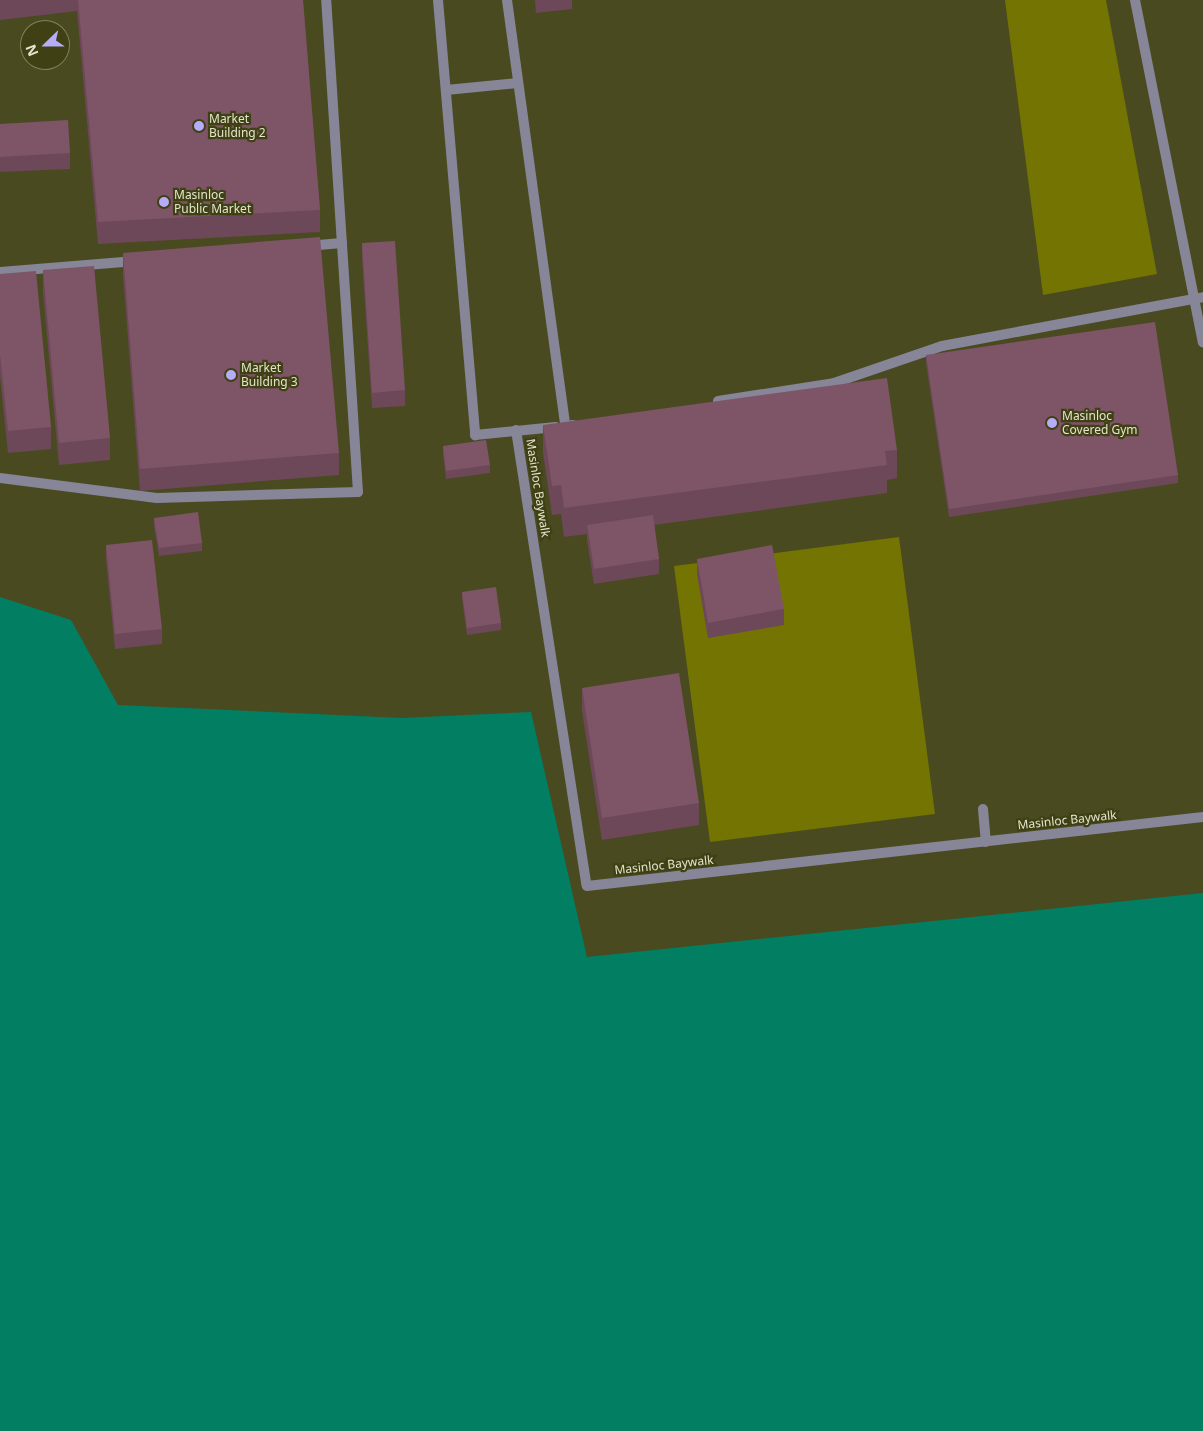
<!DOCTYPE html>
<style>
body{margin:0}
#map{position:relative;width:1203px;height:1431px;overflow:hidden;background:#4a4a20;font-family:"Noto Sans",sans-serif}
div>[style]{position:absolute}
.green>*{inset:0;background:#737402}
.water>*{inset:0;background:#027f62}
.lane>*{height:10px;margin:-5px;padding:0 5px;transform-origin:5px;border-radius:5px;background:#878598}
.street>*{height:10px;margin:-5px;padding:0 5px;transform-origin:5px;border-radius:5px;background:#878598}
.wall>*{inset:0;background:#6c4859}
.building>*{inset:0;background:#7e5467}
.dots>*{width:14px;height:14px;translate:-50% -50%;box-sizing:border-box;border:2px solid #3f4014;border-radius:50%}
span{translate:-50% -50%;white-space:nowrap;text-align:center;line-height:1.15;-webkit-text-stroke:4.5px #3f4014;paint-order:stroke}
.poi-label{font-size:12px;color:#e3e5cd}
.left{translate:0 -50%;text-align:left}
.street-label{font-size:12px;color:#e3e5cd}
.north{position:absolute;left:20px;top:20px;width:50px;height:50px;box-sizing:border-box;background:#3f4014;border:1px solid #81825e;border-radius:50%;rotate:248deg;font-size:14px;font-weight:700;line-height:20px;text-align:center;color:#e3e5cd}
.north::after{content:'';display:block;margin:auto;width:18px;height:22px;background:#b6acf8;clip-path:polygon(50% 0,100% 100%,50% 72%,0 100%)}
</style>
<div id="map">
<div class="green">
<i style="clip-path:polygon(1005px 0,1106px 0,1157px 274px,1043px 295px)"></i>
<i style="clip-path:polygon(899px 537px,935px 814px,710px 842px,674px 566px)"></i>
</div>
<div class="water">
<i style="clip-path:polygon(0 597px,71px 620px,118px 705px,401px 718px,531px 712px,587px 957px,1203px 893px,1203px 1431px,0 1431px)"></i>
</div>
<div class="lane">
<i style="left:438px;top:0;width:437px;rotate:85.1deg"></i>
<i style="left:475px;top:435px;width:81px;rotate:-5.6deg"></i>
<i style="left:507px;top:0;width:430px;rotate:82.2deg"></i>
<i style="left:565px;top:426px;width:8px;rotate:-7deg"></i>
<i style="left:446px;top:90px;width:72px;rotate:-5.6deg"></i>
<i style="left:307px;top:246px;width:35px;rotate:-5deg"></i>
<i style="left:0;top:272px;width:136px;rotate:-4.6deg"></i>
<i style="left:718px;top:401px;width:117px;rotate:-8.8deg"></i>
<i style="left:834px;top:383px;width:114px;rotate:-18.9deg"></i>
<i style="left:942px;top:346px;width:266px;rotate:-10.6deg"></i>
<i style="left:0;top:478px;width:158px;rotate:7.3deg"></i>
<i style="left:157px;top:498px;width:201px;rotate:-1.7deg"></i>
<i style="left:358px;top:492px;width:493px;rotate:-93.7deg"></i>
</div>
<div class="street">
<i style="left:1135px;top:0;width:349px;rotate:78.8deg"></i>
<i style="left:516px;top:430px;width:461px;rotate:81.2deg"></i>
<i style="left:587px;top:886px;width:620px;rotate:-6.39deg"></i>
<i style="left:983px;top:809px;width:33px;rotate:85deg"></i>
</div>
<div class="wall">
<i style="clip-path:polygon(0 0,303px 0,320px 210px,320px 232px,98px 244px,77px 11px,0 20px)"></i>
<i style="clip-path:polygon(535px 0,572px 0,572px 9px,536px 13px)"></i>
<i style="clip-path:polygon(0 124px,70px 153px,70px 169px,0 172px)"></i>
<i style="clip-path:polygon(362px 243px,405px 390px,405px 406px,372px 408px,362px 259px)"></i>
<i style="clip-path:polygon(123px 253px,339px 453px,339px 475px,140px 491px,123px 275px)"></i>
<i style="clip-path:polygon(43px 270px,110px 438px,110px 460px,59px 465px,43px 292px)"></i>
<i style="clip-path:polygon(0 274px,51px 427px,51px 449px,8px 453px,0 376px)"></i>
<i style="clip-path:polygon(926px 355px,1178px 475px,1178px 483px,949px 517px,926px 363px)"></i>
<i style="clip-path:polygon(543px 425px,897px 450px,897px 478px,887px 480px,887px 493px,654px 525px,659px 559px,659px 574px,594px 584px,587px 540px,587px 534px,564px 537px,561px 514px,552px 515px,543px 453px)"></i>
<i style="clip-path:polygon(443px 446px,490px 465px,490px 473px,446px 479px,443px 454px)"></i>
<i style="clip-path:polygon(154px 518px,202px 543px,202px 551px,159px 556px,154px 526px)"></i>
<i style="clip-path:polygon(106px 545px,162px 629px,162px 644px,115px 649px,106px 560px)"></i>
<i style="clip-path:polygon(697px 559px,784px 609px,784px 625px,708px 638px,697px 574px)"></i>
<i style="clip-path:polygon(462px 592px,501px 623px,501px 630px,467px 635px,462px 599px)"></i>
<i style="clip-path:polygon(582px 688px,699px 803px,699px 825px,602px 840px,582px 711px)"></i>
</div>
<div class="building">
<i style="clip-path:polygon(78px 0,303px 0,320px 210px,98px 222px)"></i>
<i style="clip-path:polygon(68px 120px,70px 153px,0 157px,0 124px)"></i>
<i style="clip-path:polygon(320px 237px,339px 453px,140px 469px,123px 253px)"></i>
<i style="clip-path:polygon(395px 241px,405px 390px,372px 393px,362px 243px)"></i>
<i style="clip-path:polygon(94px 266px,110px 438px,59px 443px,43px 270px)"></i>
<i style="clip-path:polygon(36px 271px,51px 427px,8px 431px,0 354px,0 274px)"></i>
<i style="clip-path:polygon(1155px 322px,1178px 475px,949px 509px,926px 355px)"></i>
<i style="clip-path:polygon(887px 378px,897px 450px,885px 451px,887px 465px,564px 508px,561px 485px,552px 486px,543px 425px)"></i>
<i style="clip-path:polygon(486px 440px,490px 465px,446px 471px,443px 446px)"></i>
<i style="clip-path:polygon(198px 512px,202px 543px,159px 548px,154px 518px)"></i>
<i style="clip-path:polygon(653px 515px,659px 559px,594px 569px,587px 525px)"></i>
<i style="clip-path:polygon(152px 540px,162px 629px,115px 634px,106px 545px)"></i>
<i style="clip-path:polygon(772px 545px,784px 609px,708px 623px,697px 559px)"></i>
<i style="clip-path:polygon(496px 587px,501px 623px,467px 628px,462px 592px)"></i>
<i style="clip-path:polygon(679px 673px,699px 803px,602px 818px,582px 688px)"></i>
</div>
<div class="dots">
<i style="left:199px;top:126px;background:#b6acf8"></i>
<i style="left:164px;top:202px;background:#b6acf8"></i>
<i style="left:231px;top:375px;background:#b6acf8"></i>
<i style="left:1052px;top:423px;background:#b6acf8"></i>
</div>
<div class="poi-label">
<span class="left" style="left:209px;top:126px">Market<br>Building 2</span>
<span class="left" style="left:174px;top:202px">Masinloc<br>Public Market</span>
<span class="left" style="left:241px;top:375px">Market<br>Building 3</span>
<span class="left" style="left:1062px;top:423px">Masinloc<br>Covered Gym</span>
</div>
<div class="street-label">
<span style="left:538px;top:488px;rotate:81deg">Masinloc Baywalk</span>
<span style="left:1067px;top:820px;rotate:-6deg">Masinloc Baywalk</span>
<span style="left:664px;top:865px;rotate:-6deg">Masinloc Baywalk</span>
</div>
<div class="north">N</div>
</div>
